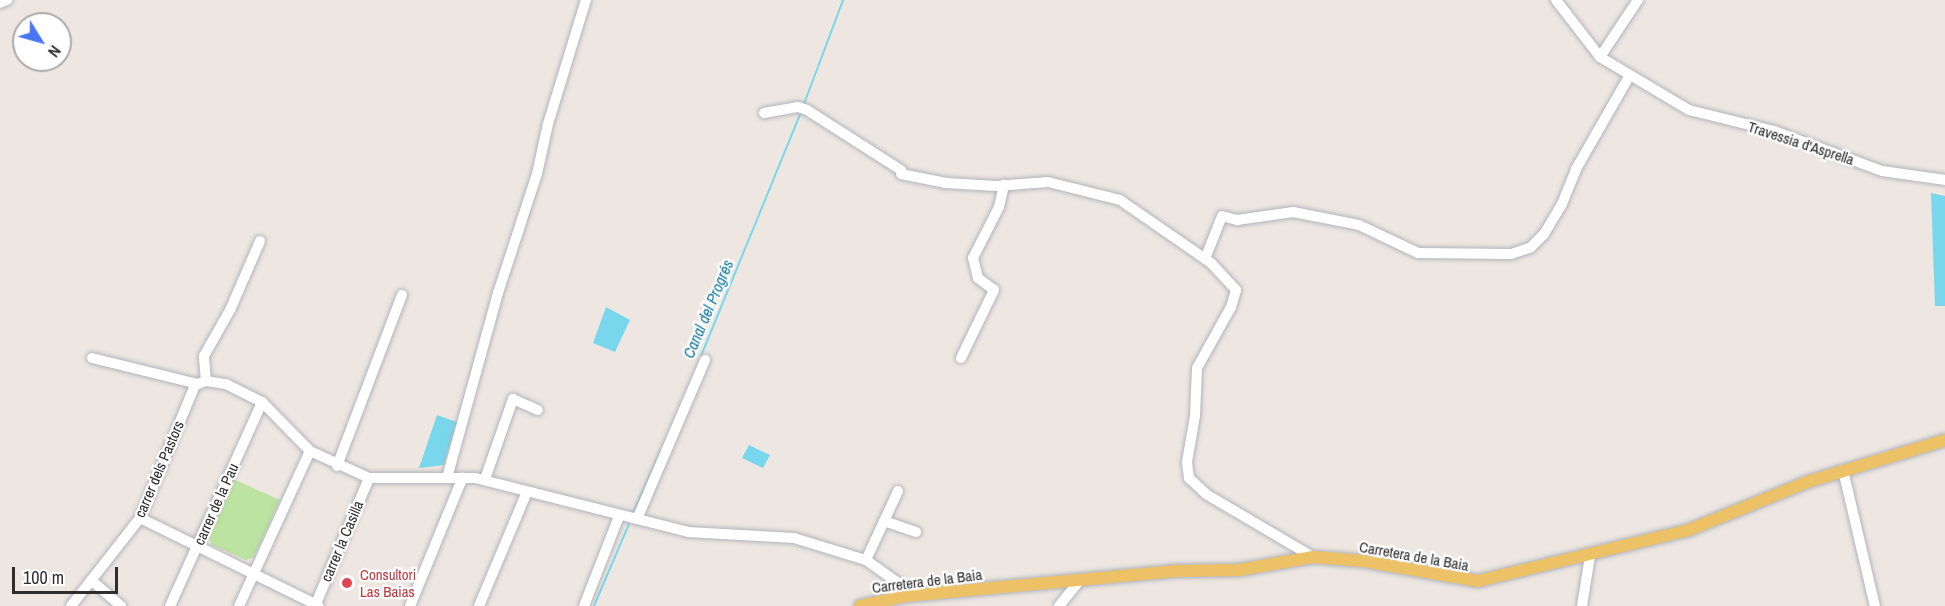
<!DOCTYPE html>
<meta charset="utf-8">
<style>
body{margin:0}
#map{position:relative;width:1945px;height:606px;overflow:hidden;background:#eee7e1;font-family:"Archivo Narrow",sans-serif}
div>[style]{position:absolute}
.green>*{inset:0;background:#bce3a0}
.water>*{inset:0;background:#78d7ec}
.stream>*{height:2px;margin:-1px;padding:0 1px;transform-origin:1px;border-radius:1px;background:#78d7ec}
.roads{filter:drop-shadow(0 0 2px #b1b4bd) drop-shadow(0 0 2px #b1b4bd)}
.minor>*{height:10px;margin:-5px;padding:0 5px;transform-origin:5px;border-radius:5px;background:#fff}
.major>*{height:12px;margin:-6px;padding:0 6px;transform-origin:6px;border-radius:6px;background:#edc267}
.dots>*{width:16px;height:16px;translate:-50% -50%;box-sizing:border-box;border:3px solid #fff;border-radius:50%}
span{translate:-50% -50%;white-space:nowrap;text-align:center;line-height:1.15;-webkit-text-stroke:4.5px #fff;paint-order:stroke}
.street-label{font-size:15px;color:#2e2e2e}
.health-label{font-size:15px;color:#be3a42}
.left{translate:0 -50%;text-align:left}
.water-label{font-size:16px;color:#127a9e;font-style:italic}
.north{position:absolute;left:12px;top:12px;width:60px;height:60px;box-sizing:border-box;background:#fff;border:2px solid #ababab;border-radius:50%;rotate:127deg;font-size:16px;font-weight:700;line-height:24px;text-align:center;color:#2e2e2e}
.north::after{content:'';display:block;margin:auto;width:21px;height:27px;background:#4777f5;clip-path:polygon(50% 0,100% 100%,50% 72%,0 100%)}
.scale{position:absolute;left:12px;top:567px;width:106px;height:27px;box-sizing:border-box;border:3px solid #2e2e2e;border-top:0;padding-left:8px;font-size:18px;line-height:21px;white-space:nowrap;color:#2e2e2e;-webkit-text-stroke:4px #fff;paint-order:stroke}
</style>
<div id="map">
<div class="green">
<i style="clip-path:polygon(233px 479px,280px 500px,254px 557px,246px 560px,212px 545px,208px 537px)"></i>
</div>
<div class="water">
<i style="clip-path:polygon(1931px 193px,1945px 196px,1945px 306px,1935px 306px)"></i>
<i style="clip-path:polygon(606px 307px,630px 320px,615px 352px,593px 343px)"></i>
<i style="clip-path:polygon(437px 415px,457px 422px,444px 465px,419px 468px)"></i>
<i style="clip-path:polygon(749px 445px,770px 455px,763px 468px,742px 458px)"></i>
</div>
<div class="stream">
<i style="left:804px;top:104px;width:111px;rotate:-69.4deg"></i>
<i style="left:701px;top:356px;width:264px;rotate:-67.7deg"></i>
<i style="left:633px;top:513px;width:69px;rotate:-66deg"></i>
<i style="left:594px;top:606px;width:89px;rotate:-66.9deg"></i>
</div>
<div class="roads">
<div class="minor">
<i style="left:1556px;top:0;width:72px;rotate:52.3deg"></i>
<i style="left:1600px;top:57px;width:104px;rotate:30.8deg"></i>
<i style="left:1689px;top:110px;width:88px;rotate:13.9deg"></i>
<i style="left:1774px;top:131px;width:115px;rotate:20.3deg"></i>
<i style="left:1882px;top:171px;width:64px;rotate:8.1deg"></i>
<i style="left:0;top:3px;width:8px;rotate:-23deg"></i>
<i style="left:1600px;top:57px;width:69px;rotate:-56.3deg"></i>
<i style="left:764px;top:113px;width:35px;rotate:-10deg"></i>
<i style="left:798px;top:107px;width:9px;rotate:18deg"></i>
<i style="left:807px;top:110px;width:112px;rotate:32.6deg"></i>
<i style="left:901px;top:174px;width:46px;rotate:11.3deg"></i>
<i style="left:946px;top:183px;width:50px;rotate:3.4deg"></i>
<i style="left:996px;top:186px;width:52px;rotate:-4.4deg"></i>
<i style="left:1048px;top:182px;width:74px;rotate:14deg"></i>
<i style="left:1120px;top:200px;width:111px;rotate:34.7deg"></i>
<i style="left:1211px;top:263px;width:37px;rotate:47deg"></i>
<i style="left:1236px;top:290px;width:18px;rotate:106deg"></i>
<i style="left:1231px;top:307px;width:70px;rotate:119.1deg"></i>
<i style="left:1197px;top:368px;width:48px;rotate:92.4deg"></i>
<i style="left:1195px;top:416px;width:47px;rotate:99.9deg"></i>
<i style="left:1187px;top:462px;width:16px;rotate:83deg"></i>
<i style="left:1189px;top:478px;width:23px;rotate:43deg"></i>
<i style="left:1206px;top:494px;width:124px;rotate:30.5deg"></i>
<i style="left:1205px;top:259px;width:46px;rotate:-68.4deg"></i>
<i style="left:1222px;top:216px;width:16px;rotate:15deg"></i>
<i style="left:1237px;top:220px;width:57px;rotate:-8.1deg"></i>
<i style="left:1293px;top:212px;width:67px;rotate:11.1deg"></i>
<i style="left:1359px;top:225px;width:65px;rotate:25.4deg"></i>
<i style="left:1418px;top:253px;width:93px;rotate:0.6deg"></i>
<i style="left:1511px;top:254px;width:20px;rotate:-18deg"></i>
<i style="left:1530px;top:248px;width:20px;rotate:-45deg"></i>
<i style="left:1544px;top:234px;width:35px;rotate:-59deg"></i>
<i style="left:1562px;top:204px;width:38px;rotate:-68deg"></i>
<i style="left:1576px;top:169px;width:106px;rotate:-60.1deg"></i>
<i style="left:92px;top:358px;width:109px;rotate:13.8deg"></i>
<i style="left:961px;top:358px;width:76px;rotate:-64.1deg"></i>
<i style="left:994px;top:290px;width:20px;rotate:-143deg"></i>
<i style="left:978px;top:278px;width:21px;rotate:-104deg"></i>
<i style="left:973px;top:258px;width:57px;rotate:-63deg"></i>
<i style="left:999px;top:207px;width:23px;rotate:-77deg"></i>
<i style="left:206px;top:381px;width:25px;rotate:-95deg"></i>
<i style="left:204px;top:356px;width:55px;rotate:-60.6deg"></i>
<i style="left:231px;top:308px;width:73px;rotate:-66.6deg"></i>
<i style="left:337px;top:466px;width:183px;rotate:-69.2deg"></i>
<i style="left:1843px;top:470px;width:140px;rotate:76.8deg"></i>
<i style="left:447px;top:478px;width:192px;rotate:-74.6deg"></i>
<i style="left:498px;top:293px;width:125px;rotate:-71.9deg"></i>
<i style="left:537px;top:174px;width:51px;rotate:-77.6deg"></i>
<i style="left:548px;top:124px;width:130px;rotate:-73deg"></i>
<i style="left:485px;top:479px;width:85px;rotate:-70.7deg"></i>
<i style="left:513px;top:399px;width:27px;rotate:24deg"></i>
<i style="left:140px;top:518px;width:199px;rotate:26.2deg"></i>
<i style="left:637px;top:519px;width:173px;rotate:-66.8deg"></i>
<i style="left:884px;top:521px;width:34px;rotate:19deg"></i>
<i style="left:866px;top:560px;width:76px;rotate:-65.1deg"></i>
<i style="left:91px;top:580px;width:40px;rotate:41deg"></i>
<i style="left:71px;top:606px;width:112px;rotate:-51.9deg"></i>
<i style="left:140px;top:518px;width:144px;rotate:-67.5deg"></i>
<i style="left:195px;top:385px;width:12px;rotate:-20deg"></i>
<i style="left:206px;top:381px;width:20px;rotate:9deg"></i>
<i style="left:226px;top:384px;width:40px;rotate:26.6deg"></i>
<i style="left:262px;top:402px;width:69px;rotate:45.6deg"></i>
<i style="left:310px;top:451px;width:65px;rotate:24.6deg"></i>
<i style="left:369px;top:478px;width:106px"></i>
<i style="left:475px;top:478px;width:220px;rotate:14.2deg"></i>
<i style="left:688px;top:532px;width:106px;rotate:3.2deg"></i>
<i style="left:794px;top:538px;width:75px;rotate:17deg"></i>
<i style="left:866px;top:560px;width:60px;rotate:35.5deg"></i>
<i style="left:170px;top:606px;width:224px;rotate:-65.7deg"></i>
<i style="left:239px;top:606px;width:170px;rotate:-65.4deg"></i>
<i style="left:315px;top:606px;width:139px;rotate:-67.1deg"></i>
<i style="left:410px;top:606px;width:139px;rotate:-67.7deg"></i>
<i style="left:479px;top:606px;width:124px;rotate:-67.2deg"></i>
<i style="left:584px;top:606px;width:97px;rotate:-68.7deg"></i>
<i style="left:1059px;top:606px;width:32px;rotate:-51deg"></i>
<i style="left:1582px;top:606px;width:51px;rotate:-80.9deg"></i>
</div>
<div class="major">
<i style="left:860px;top:606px;width:46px;rotate:-12.5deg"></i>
<i style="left:905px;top:596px;width:269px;rotate:-5.3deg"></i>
<i style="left:1173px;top:571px;width:66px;rotate:-0.9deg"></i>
<i style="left:1239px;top:570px;width:75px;rotate:-10deg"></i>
<i style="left:1313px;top:557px;width:50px;rotate:4.6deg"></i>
<i style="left:1363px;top:561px;width:117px;rotate:9.9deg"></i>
<i style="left:1478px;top:581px;width:217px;rotate:-13.6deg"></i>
<i style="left:1689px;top:530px;width:127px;rotate:-22.1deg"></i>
<i style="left:1807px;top:482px;width:144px;rotate:-16.9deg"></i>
</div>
</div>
<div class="dots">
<i style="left:347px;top:583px;background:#e0444e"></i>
</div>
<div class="street-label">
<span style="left:1801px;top:143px;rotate:18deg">Travessia d'Asprella</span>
<span style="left:159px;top:469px;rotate:-67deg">carrer dels Pastors</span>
<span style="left:216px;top:504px;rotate:-66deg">carrer de la Pau</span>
<span style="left:342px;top:541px;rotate:-67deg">carrer la Casilla</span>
<span style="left:1414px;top:556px;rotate:10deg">Carretera de la Baia</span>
<span style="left:927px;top:581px;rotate:-7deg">Carretera de la Baia</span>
</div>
<div class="health-label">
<span class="left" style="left:360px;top:583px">Consultori<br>Las Baias</span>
</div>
<div class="water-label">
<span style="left:708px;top:309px;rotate:-67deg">Canal del Progrés</span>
</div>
<div class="north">N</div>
<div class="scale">100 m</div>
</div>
